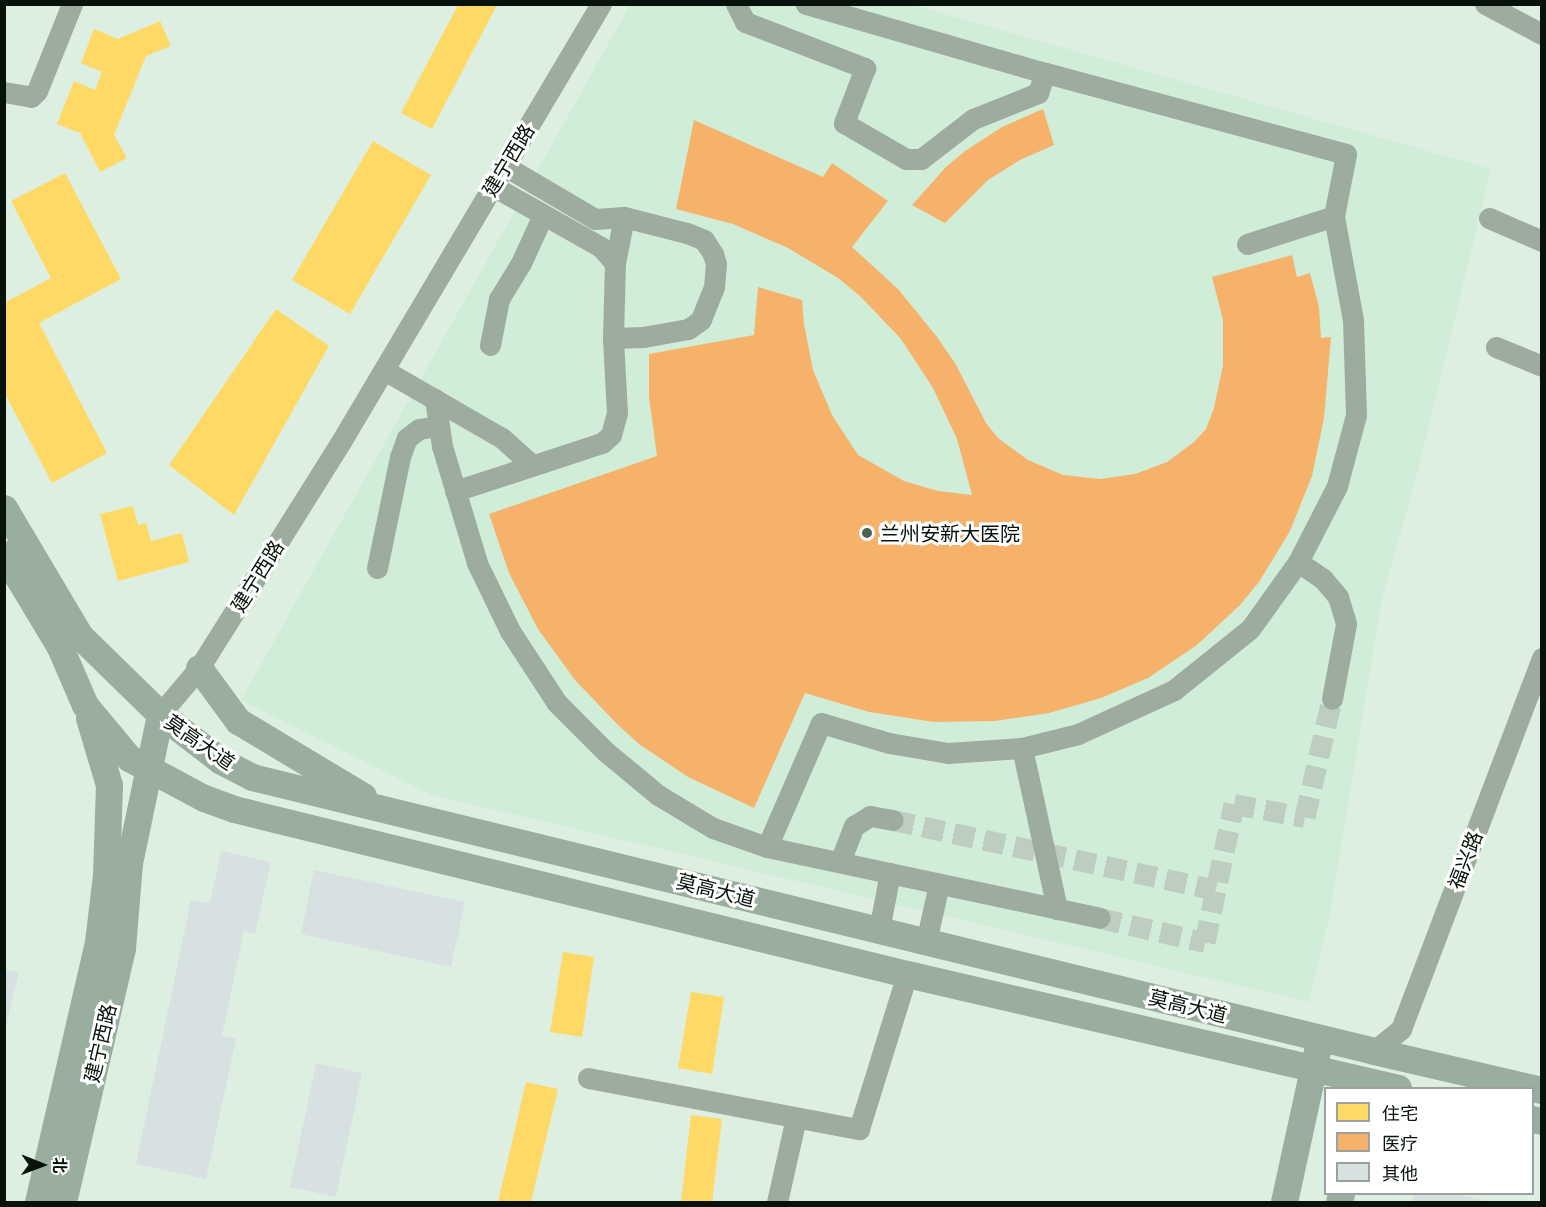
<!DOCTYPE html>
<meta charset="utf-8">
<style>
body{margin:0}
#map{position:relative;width:1546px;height:1207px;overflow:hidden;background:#ddefe1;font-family:"Noto Serif","Noto Sans SC",serif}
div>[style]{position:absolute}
.built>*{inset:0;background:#d0eed7}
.homes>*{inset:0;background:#ffd966}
.health>*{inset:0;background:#f6b26b}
.building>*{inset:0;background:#d7e1e2}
.minor-tunnel>*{height:21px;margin-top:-10.5px;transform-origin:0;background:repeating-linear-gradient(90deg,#bdcec1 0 21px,transparent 0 31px)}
.minor>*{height:21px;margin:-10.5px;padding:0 10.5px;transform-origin:10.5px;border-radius:10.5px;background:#9eaca0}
.major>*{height:27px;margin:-13.5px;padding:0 13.5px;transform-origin:13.5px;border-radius:13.5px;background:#9aaea0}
.dots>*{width:16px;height:16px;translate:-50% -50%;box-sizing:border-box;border:3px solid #fff;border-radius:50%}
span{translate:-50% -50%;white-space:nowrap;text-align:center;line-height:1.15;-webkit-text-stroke:6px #fff;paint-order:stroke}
.street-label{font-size:20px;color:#07130a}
.poi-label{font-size:20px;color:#07130a}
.left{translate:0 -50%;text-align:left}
.frame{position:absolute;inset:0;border:6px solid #07130a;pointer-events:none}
.legend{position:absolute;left:1324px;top:1087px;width:210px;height:108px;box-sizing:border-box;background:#fff;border:2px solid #9ca19d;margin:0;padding:8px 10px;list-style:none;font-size:18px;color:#07130a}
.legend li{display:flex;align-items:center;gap:12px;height:30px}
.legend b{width:30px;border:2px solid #9ca19d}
.north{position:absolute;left:12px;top:1135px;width:60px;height:60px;-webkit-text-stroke:4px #fff;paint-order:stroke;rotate:91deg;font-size:16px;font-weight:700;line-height:24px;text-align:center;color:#07130a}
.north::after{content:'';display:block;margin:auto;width:21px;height:27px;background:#07130a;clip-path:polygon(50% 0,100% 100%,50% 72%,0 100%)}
</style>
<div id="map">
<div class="built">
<i style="clip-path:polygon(630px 5px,913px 5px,1491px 169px,1419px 467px,1382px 599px,1330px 914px,1309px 1002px,432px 795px,241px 700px)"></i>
</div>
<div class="homes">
<i style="clip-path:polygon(458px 5px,497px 5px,432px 129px,401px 113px)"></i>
<i style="clip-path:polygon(160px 21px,171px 46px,146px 56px,114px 135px,127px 158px,100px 172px,80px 133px,57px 124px,74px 81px,95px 90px,102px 72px,81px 63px,94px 29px,118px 39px)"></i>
<i style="clip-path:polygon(373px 141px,431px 175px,350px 314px,292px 280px)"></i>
<i style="clip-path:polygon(65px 173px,121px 279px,39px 323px,107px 453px,52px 483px,4px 392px,4px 303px,51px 278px,11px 201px)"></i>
<i style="clip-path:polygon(276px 309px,329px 346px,234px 515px,169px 465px)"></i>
<i style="clip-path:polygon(133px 506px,138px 525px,146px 523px,151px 541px,182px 533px,189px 562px,118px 581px,100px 514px)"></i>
<i style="clip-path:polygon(563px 952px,594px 957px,582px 1037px,550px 1032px)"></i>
<i style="clip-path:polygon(691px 992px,724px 997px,712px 1074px,678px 1068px)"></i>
<i style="clip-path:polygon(526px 1082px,558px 1089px,531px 1202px,498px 1202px)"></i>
<i style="clip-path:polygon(691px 1115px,722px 1119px,712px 1202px,681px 1202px)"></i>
</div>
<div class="health">
<i style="clip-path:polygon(1043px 109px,1054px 145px,1020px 160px,988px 180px,945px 223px,912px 205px,946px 167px,965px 151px,1002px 127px)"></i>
<i style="clip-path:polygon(694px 120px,823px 177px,832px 163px,888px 201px,852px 247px,898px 289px,937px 337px,955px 363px,986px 423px,998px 438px,1028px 460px,1063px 475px,1100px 479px,1135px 474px,1167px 462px,1194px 442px,1206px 429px,1214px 408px,1223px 365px,1223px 320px,1212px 277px,1292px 255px,1297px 277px,1310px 273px,1319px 307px,1321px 338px,1331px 337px,1324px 418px,1312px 476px,1290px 531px,1259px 582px,1240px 605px,1197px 645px,1148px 678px,1101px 698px,1049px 713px,995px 721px,934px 722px,869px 712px,805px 693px,754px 808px,688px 777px,639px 744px,617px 724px,575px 680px,538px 629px,509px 573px,489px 514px,657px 456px,649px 397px,649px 354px,754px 335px,758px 287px,802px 300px,804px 324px,813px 370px,832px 415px,858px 455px,904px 481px,938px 491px,972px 495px,957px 439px,933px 388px,901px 339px,860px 296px,838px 278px,788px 248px,733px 224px,676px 209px)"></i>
</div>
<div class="building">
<i style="clip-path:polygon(221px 851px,271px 862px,255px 934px,244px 931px,222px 1036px,236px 1039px,206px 1179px,136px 1164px,191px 900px,210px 903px)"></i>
<i style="clip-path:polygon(314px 870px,465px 902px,451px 967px,301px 934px)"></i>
<i style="clip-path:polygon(4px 969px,19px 972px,5px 1031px,4px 1031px)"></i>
<i style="clip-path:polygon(316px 1063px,362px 1073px,336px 1197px,290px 1187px)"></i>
<i style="clip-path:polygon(1414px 1194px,1457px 1194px,1492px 1202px,1412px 1202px)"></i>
</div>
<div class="minor-tunnel">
<i style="left:893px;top:820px;width:330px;rotate:12.2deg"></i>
<i style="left:1100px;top:918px;width:108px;rotate:12.9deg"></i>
<i style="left:1205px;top:942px;width:141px;rotate:-78.1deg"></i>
<i style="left:1234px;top:804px;width:72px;rotate:10.4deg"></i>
<i style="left:1305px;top:817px;width:121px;rotate:-77.1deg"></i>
</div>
<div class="minor">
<i style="left:736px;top:4px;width:20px;rotate:63deg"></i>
<i style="left:745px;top:22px;width:129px;rotate:21deg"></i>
<i style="left:865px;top:68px;width:59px;rotate:110.9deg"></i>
<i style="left:844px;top:123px;width:72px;rotate:30.1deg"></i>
<i style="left:906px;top:159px;width:15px"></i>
<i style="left:921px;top:159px;width:66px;rotate:-37.6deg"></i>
<i style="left:973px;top:119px;width:70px;rotate:-21.8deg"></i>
<i style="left:1038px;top:93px;width:21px;rotate:-71deg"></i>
<i style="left:1485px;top:4px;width:64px;rotate:27.8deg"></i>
<i style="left:4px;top:92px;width:27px;rotate:10deg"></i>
<i style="left:31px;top:97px;width:8px;rotate:-45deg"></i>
<i style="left:37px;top:91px;width:94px;rotate:-68.1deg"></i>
<i style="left:505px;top:166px;width:104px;rotate:30.5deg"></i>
<i style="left:595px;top:219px;width:29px;rotate:-4deg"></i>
<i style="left:624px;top:217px;width:65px;rotate:14.3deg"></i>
<i style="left:687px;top:233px;width:18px;rotate:22deg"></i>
<i style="left:704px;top:240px;width:17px;rotate:57deg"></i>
<i style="left:713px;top:254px;width:10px;rotate:73deg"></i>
<i style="left:716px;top:264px;width:23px;rotate:95deg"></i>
<i style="left:714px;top:287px;width:35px;rotate:112deg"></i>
<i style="left:701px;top:320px;width:16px;rotate:145deg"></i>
<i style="left:688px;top:329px;width:46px;rotate:169.9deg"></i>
<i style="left:643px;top:337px;width:30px;rotate:178deg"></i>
<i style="left:493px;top:186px;width:124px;rotate:29.5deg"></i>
<i style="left:601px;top:247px;width:21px;rotate:49deg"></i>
<i style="left:1489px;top:218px;width:58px;rotate:23.5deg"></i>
<i style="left:1247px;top:244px;width:91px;rotate:-17.8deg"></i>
<i style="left:490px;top:345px;width:47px;rotate:-78.9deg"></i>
<i style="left:499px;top:299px;width:42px;rotate:-58.6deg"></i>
<i style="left:521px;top:263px;width:53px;rotate:-65.4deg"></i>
<i style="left:1496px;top:347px;width:50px;rotate:22.4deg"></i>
<i style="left:384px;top:370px;width:136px;rotate:30deg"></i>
<i style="left:502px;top:438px;width:40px;rotate:42deg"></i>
<i style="left:435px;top:399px;width:48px;rotate:81.5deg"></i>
<i style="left:442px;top:446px;width:122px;rotate:73.3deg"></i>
<i style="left:477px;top:563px;width:76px;rotate:64.1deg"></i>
<i style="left:510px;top:631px;width:86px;rotate:56.9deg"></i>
<i style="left:557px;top:703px;width:68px;rotate:45deg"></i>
<i style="left:605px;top:751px;width:69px;rotate:39.7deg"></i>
<i style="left:658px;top:795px;width:64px;rotate:31deg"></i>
<i style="left:713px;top:828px;width:57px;rotate:19.4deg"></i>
<i style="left:767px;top:847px;width:340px;rotate:12deg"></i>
<i style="left:455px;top:491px;width:155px;rotate:-18.1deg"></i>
<i style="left:602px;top:443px;width:12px;rotate:-42deg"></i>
<i style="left:611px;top:435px;width:23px;rotate:-75deg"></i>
<i style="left:617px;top:413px;width:75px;rotate:-93.1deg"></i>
<i style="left:613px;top:338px;width:75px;rotate:-88.5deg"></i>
<i style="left:615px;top:263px;width:47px;rotate:-78.9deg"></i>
<i style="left:1298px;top:562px;width:30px;rotate:34deg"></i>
<i style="left:1323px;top:579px;width:23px;rotate:50deg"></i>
<i style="left:1338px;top:597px;width:28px;rotate:73deg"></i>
<i style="left:1346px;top:624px;width:76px;rotate:100.6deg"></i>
<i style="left:377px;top:568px;width:113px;rotate:-78.3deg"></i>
<i style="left:400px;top:457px;width:20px;rotate:-70deg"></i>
<i style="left:407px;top:438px;width:15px;rotate:-37deg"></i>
<i style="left:419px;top:429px;width:20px;rotate:-9deg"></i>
<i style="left:160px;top:714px;width:60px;rotate:-49.7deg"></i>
<i style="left:199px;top:668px;width:263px;rotate:-57.9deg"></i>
<i style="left:339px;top:445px;width:513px;rotate:-59.29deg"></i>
<i style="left:1022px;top:748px;width:165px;rotate:77.7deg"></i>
<i style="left:767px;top:847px;width:135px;rotate:-66.5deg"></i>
<i style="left:821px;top:723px;width:71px;rotate:16.4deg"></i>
<i style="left:889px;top:743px;width:60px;rotate:9.6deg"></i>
<i style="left:948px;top:753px;width:74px;rotate:-3.9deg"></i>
<i style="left:1022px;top:748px;width:58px;rotate:-14deg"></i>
<i style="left:1078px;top:734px;width:106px;rotate:-24.6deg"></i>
<i style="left:1174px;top:690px;width:97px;rotate:-38.8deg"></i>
<i style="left:1250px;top:629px;width:82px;rotate:-54.4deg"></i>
<i style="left:1298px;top:562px;width:85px;rotate:-62.8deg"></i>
<i style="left:1337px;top:486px;width:73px;rotate:-75deg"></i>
<i style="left:1356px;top:415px;width:95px;rotate:-91.8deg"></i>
<i style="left:1353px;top:320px;width:106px;rotate:-100.4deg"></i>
<i style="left:1334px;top:216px;width:63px;rotate:-79deg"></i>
<i style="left:1346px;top:154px;width:312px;rotate:-164.9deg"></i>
<i style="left:1045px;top:73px;width:249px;rotate:-163.9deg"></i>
<i style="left:840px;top:862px;width:39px;rotate:-69deg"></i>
<i style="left:854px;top:826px;width:19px;rotate:-32deg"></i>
<i style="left:870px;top:816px;width:23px;rotate:10deg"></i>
<i style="left:879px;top:930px;width:58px;rotate:-79.1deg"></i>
<i style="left:926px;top:942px;width:59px;rotate:-77.4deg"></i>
<i style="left:1374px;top:1051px;width:35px;rotate:-39deg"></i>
<i style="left:1401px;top:1029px;width:397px;rotate:-69.2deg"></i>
<i style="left:588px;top:1078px;width:276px;rotate:10.7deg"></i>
<i style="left:859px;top:1129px;width:162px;rotate:-72.8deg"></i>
<i style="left:777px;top:1202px;width:86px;rotate:-77.3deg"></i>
</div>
<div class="major">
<i style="left:4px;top:508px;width:149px;rotate:59.3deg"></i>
<i style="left:80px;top:636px;width:112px;rotate:44.3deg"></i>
<i style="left:160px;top:714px;width:77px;rotate:37.6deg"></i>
<i style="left:221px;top:761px;width:35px;rotate:27deg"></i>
<i style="left:252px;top:777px;width:1155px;rotate:13.72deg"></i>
<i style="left:1374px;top:1051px;width:172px;rotate:13.1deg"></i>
<i style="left:4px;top:554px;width:106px;rotate:58.9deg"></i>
<i style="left:59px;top:645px;width:65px;rotate:66.6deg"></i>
<i style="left:85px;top:705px;width:69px;rotate:50.3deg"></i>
<i style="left:129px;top:758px;width:85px;rotate:28.1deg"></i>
<i style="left:204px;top:798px;width:32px;rotate:20deg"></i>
<i style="left:234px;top:809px;width:693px;rotate:13.78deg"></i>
<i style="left:907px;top:974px;width:504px;rotate:13.07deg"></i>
<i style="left:199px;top:668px;width:66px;rotate:53.7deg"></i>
<i style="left:238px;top:721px;width:146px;rotate:31deg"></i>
<i style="left:1532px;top:1119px;width:10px;rotate:11deg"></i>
<i style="left:38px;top:1202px;width:267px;rotate:-77deg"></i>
<i style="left:98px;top:942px;width:67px;rotate:-83.2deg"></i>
<i style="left:106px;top:875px;width:90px;rotate:-88.1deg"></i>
<i style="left:109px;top:785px;width:70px;rotate:-106.6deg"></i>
<i style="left:63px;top:1202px;width:261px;rotate:-76.9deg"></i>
<i style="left:122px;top:948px;width:85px;rotate:-85.3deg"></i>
<i style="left:129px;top:863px;width:152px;rotate:-78.2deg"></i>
<i style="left:1284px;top:1202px;width:155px;rotate:-77.7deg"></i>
<i style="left:1339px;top:1202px;width:8px;rotate:-76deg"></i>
</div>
<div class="dots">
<i style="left:867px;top:533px;background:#526055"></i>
</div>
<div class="street-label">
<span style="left:508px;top:160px;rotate:-59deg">建宁西路</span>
<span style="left:257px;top:576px;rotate:-58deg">建宁西路</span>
<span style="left:200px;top:742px;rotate:35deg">莫高大道</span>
<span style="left:1465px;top:860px;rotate:-69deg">福兴路</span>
<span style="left:716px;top:890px;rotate:14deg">莫高大道</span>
<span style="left:1188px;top:1006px;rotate:14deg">莫高大道</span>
<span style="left:100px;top:1043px;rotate:-77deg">建宁西路</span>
</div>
<div class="poi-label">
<span class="left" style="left:880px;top:533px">兰州安新大医院</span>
</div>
<div class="frame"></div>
<ul class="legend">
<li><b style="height:16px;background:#ffd966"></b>住宅</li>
<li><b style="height:16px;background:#f6b26b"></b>医疗</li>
<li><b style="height:16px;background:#d7e1e2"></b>其他</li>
</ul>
<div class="north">北</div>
</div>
